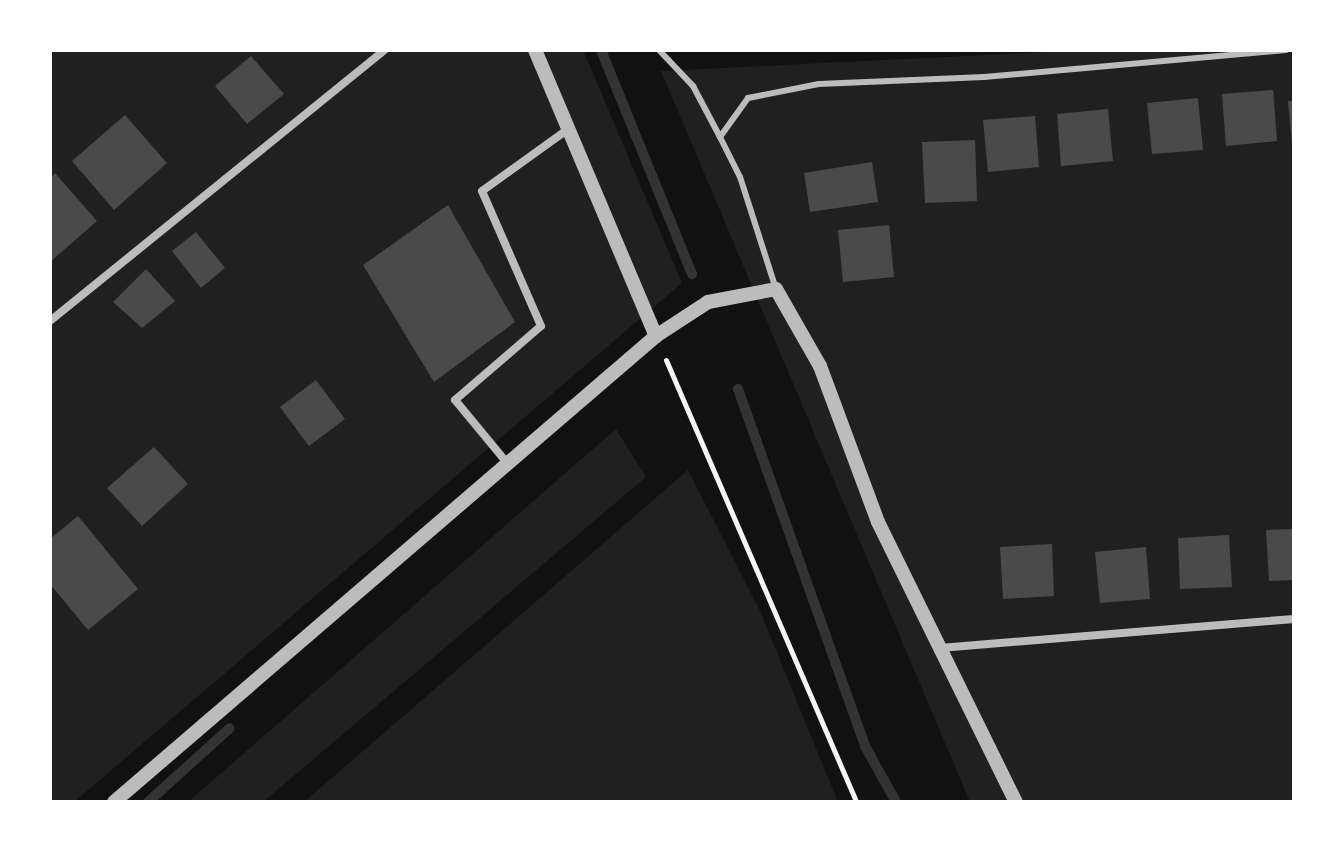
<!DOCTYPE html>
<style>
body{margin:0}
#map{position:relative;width:1344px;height:852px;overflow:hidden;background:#111;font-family:Barlow,sans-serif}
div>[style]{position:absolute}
.green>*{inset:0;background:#202020}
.stream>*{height:10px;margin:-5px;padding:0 5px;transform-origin:5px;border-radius:5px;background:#333}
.building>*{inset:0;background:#4a4a4a}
.path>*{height:5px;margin:-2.5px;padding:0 2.5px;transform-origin:2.5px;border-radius:2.5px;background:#f5f5f5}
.service>*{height:6px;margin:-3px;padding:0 3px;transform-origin:3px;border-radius:3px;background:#bcbcbc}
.minor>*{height:8px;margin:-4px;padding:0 4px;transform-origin:4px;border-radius:4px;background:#bcbcbc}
.tertiary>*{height:14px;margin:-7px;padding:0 7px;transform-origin:7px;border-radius:7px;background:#bcbcbc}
span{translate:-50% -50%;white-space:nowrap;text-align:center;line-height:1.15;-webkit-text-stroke:6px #fff;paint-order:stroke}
.frame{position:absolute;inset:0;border:52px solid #fff;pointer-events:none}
</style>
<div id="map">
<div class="green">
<i style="clip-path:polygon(50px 50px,583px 50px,682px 283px,74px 802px,50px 802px)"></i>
<i style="clip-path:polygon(1090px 50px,1294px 50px,1294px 802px,970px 802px,661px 71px)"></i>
<i style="clip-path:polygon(616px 429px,646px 477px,263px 802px,188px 802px)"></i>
<i style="clip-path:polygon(688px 470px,760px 611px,838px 802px,304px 802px)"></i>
</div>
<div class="stream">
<i style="left:601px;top:50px;width:242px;rotate:67.9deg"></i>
<i style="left:738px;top:389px;width:379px;rotate:70.4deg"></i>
<i style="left:865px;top:746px;width:64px;rotate:61deg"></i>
<i style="left:148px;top:802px;width:110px;rotate:-42.1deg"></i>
</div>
<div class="building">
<i style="clip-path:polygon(251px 56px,284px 94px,247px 124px,215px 86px)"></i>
<i style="clip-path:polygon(1273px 90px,1277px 141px,1226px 146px,1222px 94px)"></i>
<i style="clip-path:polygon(1198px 98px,1203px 150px,1152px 154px,1147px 103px)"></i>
<i style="clip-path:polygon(1288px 101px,1294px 101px,1294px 144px,1292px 144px)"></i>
<i style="clip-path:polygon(1108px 109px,1113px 161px,1061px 166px,1057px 114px)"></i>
<i style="clip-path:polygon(125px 115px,167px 163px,114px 210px,72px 161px)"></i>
<i style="clip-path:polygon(1035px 116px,1039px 167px,988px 172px,983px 120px)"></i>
<i style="clip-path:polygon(975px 140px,977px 201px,925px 203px,922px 142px)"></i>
<i style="clip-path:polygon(872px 162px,878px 202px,810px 212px,804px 173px)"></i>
<i style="clip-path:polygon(55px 173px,97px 221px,50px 262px,50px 178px)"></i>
<i style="clip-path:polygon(448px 205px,515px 322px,434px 382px,363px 265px)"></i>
<i style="clip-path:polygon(889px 225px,894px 277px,843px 282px,838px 230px)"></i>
<i style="clip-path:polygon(196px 232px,225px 268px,201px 288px,172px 251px)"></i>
<i style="clip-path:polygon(146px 269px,175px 301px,142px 328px,113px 302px)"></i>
<i style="clip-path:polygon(316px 380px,345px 419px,309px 446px,280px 407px)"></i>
<i style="clip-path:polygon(154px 447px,188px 484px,142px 526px,107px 488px)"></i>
<i style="clip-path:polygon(78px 516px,138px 589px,88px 630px,50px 584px,50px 539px)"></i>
<i style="clip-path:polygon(1294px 529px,1294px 580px,1269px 581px,1266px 530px)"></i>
<i style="clip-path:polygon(1229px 535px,1232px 587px,1180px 589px,1178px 538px)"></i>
<i style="clip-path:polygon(1052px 544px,1054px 596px,1003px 599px,1000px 547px)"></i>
<i style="clip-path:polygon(1146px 547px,1150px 599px,1100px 603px,1095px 552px)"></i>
</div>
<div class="path">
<i style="left:666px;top:360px;width:481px;rotate:66.7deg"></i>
</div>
<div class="service">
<i style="left:659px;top:50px;width:50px;rotate:46.6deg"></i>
<i style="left:693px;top:86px;width:58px;rotate:62.1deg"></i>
<i style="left:776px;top:289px;width:118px;rotate:-107.8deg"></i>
<i style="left:740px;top:177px;width:45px;rotate:-116.6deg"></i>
<i style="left:720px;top:137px;width:48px;rotate:-54.3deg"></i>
<i style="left:748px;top:98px;width:72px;rotate:-11.2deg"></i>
<i style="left:819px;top:84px;width:165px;rotate:-2.4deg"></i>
<i style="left:984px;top:77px;width:303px;rotate:-5.1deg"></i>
</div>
<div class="minor">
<i style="left:50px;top:321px;width:431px;rotate:-39deg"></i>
<i style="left:508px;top:464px;width:83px;rotate:-129.6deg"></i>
<i style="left:455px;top:400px;width:113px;rotate:-40.7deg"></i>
<i style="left:541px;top:326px;width:147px;rotate:-113.6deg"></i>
<i style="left:482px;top:191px;width:105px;rotate:-35.7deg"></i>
<i style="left:940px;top:648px;width:355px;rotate:-4.7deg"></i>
</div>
<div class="tertiary">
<i style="left:535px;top:50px;width:311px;rotate:67.1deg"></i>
<i style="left:114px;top:802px;width:715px;rotate:-40.69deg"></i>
<i style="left:656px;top:336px;width:62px;rotate:-33.2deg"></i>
<i style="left:708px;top:302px;width:69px;rotate:-10.8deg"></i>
<i style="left:776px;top:289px;width:89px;rotate:60.3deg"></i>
<i style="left:820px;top:366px;width:166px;rotate:69.6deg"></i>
<i style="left:878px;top:522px;width:312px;rotate:63.8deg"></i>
</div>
<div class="frame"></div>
</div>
